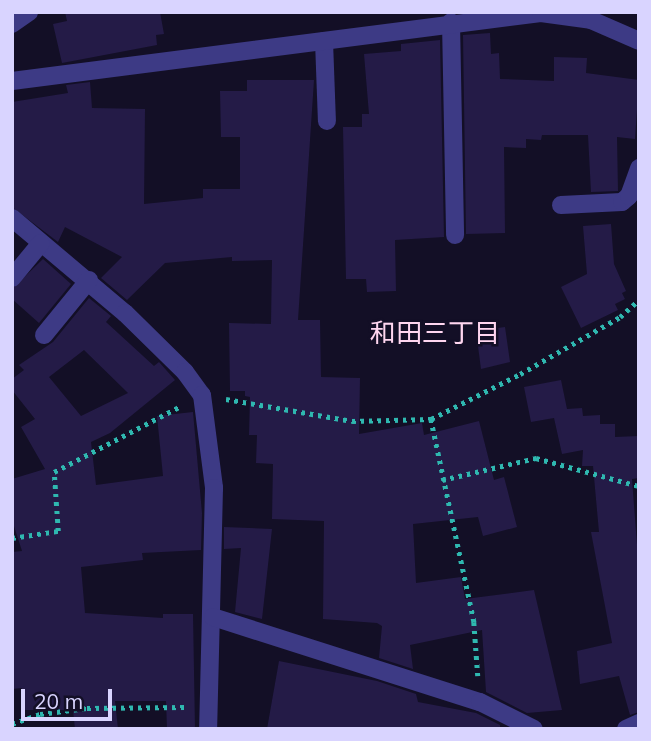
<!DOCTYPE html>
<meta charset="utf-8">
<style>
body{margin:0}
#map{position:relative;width:651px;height:741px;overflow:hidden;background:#130f26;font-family:Mulish,"Noto Sans JP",sans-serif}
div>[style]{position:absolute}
.building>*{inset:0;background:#241b47}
.path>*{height:4.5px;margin-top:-2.25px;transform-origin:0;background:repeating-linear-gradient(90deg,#2fb8b0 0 3.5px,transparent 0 8.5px)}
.minor>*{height:18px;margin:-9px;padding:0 9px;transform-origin:9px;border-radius:9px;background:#3d3a85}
span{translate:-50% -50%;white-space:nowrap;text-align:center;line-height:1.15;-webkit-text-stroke:5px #130f26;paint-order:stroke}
.neighbourhood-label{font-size:26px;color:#ffd6f0}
.frame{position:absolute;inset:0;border:14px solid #d9d4ff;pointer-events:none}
.scale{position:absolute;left:21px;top:689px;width:91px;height:32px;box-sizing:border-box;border:4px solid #d9d4ff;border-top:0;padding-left:9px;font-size:21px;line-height:24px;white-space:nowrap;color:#d9d4ff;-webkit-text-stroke:5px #130f26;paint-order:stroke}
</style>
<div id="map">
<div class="building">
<i style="clip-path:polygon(65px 12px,160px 12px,164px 34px,156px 35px,157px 45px,62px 63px,53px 24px,67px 21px)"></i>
<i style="clip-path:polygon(490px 33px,491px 54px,499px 53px,500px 79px,554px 81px,554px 57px,587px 58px,586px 73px,639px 80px,635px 139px,617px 137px,618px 191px,591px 192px,588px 135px,542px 135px,541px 140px,526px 139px,526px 148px,504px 147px,505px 233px,466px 234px,463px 35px)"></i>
<i style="clip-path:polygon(440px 40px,444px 237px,395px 240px,396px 291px,367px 292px,366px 279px,346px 279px,343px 127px,362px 127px,362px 114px,369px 114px,364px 54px,401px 51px,401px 44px)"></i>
<i style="clip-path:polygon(247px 80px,314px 80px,298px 320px,320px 320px,321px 377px,360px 378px,359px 434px,422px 423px,424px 435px,479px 421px,494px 480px,504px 477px,517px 527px,483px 536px,478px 517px,413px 524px,416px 583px,461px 577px,465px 599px,534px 590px,562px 710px,527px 713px,486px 692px,482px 630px,410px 645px,413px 669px,379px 658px,382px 626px,377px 623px,323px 619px,324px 521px,272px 519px,273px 464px,256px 463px,257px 435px,249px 435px,250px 397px,245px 396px,245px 391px,230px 391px,229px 323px,271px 324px,272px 260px,232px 261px,232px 257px,165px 263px,127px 300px,101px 278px,122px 257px,65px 227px,58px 242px,12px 207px,12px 102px,68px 93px,66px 85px,90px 82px,92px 108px,145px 109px,144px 204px,203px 198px,203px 189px,240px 189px,240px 137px,221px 137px,220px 91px,247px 91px)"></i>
<i style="clip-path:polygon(611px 224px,614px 264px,626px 291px,622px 293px,625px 299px,615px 304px,618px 310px,581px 328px,561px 287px,587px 274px,583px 226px)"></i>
<i style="clip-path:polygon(43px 259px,71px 284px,39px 323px,12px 299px,12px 289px)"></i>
<i style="clip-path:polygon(evenodd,89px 298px,111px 316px,106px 322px,154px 366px,159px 362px,175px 380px,110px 433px,91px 442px,96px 485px,163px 476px,157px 416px,193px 412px,202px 513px,201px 550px,142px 553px,143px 560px,81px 567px,85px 613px,163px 618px,163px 614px,193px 614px,195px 729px,167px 729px,166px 701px,115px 701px,118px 729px,75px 729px,73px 710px,22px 710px,22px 688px,12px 689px,12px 552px,22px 551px,12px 520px,12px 479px,45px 469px,21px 427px,35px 419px,12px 390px,12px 379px,24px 370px,19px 365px,53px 342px,89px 298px,84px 350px,128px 393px,81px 416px,49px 377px,84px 350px)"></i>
<i style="clip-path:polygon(505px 327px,510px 362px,481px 369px,476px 331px)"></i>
<i style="clip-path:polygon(561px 380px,567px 409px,582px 408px,583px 416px,600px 415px,600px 424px,615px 424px,615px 437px,639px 436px,639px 478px,632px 479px,639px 571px,639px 712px,630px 715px,619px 676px,580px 684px,577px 651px,612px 643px,591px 532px,599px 532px,593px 466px,582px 466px,583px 450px,562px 454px,554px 418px,531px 422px,524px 387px)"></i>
<i style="clip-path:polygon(224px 527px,272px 529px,262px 619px,235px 612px,241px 548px,224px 549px)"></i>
<i style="clip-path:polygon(279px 661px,377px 681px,416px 694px,418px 702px,476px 713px,500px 725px,500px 729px,267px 729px)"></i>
</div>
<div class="path">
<i style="left:226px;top:399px;width:128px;rotate:9.9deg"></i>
<i style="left:352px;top:421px;width:79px;rotate:-1.5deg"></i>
<i style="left:431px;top:419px;width:100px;rotate:-26.8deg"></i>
<i style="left:520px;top:374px;width:115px;rotate:-29.7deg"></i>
<i style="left:620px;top:317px;width:25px;rotate:-42deg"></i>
<i style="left:431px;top:419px;width:208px;rotate:78deg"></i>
<i style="left:474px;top:622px;width:54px;rotate:85.8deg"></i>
<i style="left:442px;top:480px;width:97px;rotate:-13.2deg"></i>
<i style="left:536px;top:458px;width:107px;rotate:15.2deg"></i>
<i style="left:12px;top:538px;width:47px;rotate:-8.7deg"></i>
<i style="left:58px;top:531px;width:59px;rotate:-93.9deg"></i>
<i style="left:54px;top:472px;width:143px;rotate:-27.5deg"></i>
<i style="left:12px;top:724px;width:30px;rotate:-20deg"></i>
<i style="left:40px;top:714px;width:47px;rotate:-7.3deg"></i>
<i style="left:87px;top:708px;width:99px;rotate:-0.6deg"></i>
</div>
<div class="minor">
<i style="left:451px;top:22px;width:213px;rotate:88.9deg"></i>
<i style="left:12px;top:24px;width:21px;rotate:-35deg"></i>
<i style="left:324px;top:41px;width:80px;rotate:87.9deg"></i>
<i style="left:12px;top:81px;width:533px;rotate:-7.32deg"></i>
<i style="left:541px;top:13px;width:50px;rotate:8deg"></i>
<i style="left:591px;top:20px;width:52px;rotate:23.6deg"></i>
<i style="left:561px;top:205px;width:61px;rotate:-2.8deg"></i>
<i style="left:622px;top:202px;width:9px;rotate:-41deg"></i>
<i style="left:629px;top:196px;width:30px;rotate:-70deg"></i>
<i style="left:12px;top:218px;width:148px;rotate:40.1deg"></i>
<i style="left:125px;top:313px;width:84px;rotate:44.5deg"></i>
<i style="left:185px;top:372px;width:29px;rotate:54deg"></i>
<i style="left:202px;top:395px;width:94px;rotate:82.6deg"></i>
<i style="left:214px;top:488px;width:241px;rotate:91.4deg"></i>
<i style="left:12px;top:278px;width:45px;rotate:-50.4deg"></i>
<i style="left:44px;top:335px;width:71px;rotate:-50.7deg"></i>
<i style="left:213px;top:617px;width:280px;rotate:17.7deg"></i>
<i style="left:480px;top:702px;width:60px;rotate:26.6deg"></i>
<i style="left:626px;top:729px;width:14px;rotate:-25deg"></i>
</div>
<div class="neighbourhood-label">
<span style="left:435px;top:333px">和田三丁目</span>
</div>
<div class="frame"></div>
<div class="scale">20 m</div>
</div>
